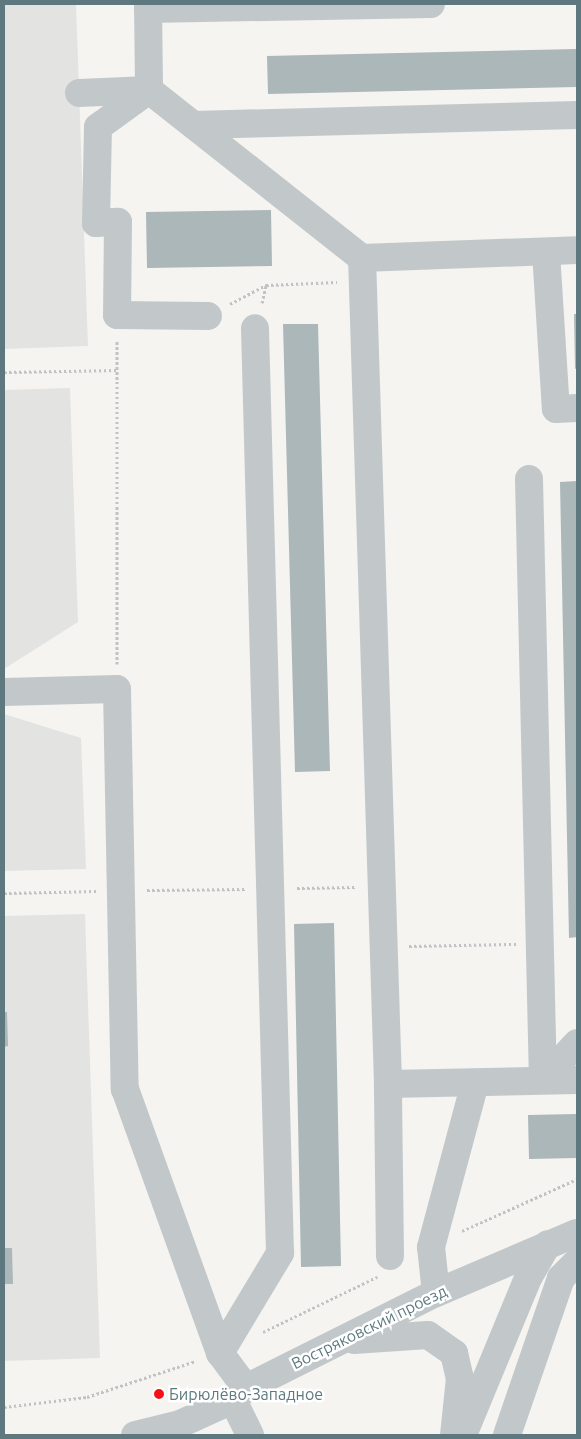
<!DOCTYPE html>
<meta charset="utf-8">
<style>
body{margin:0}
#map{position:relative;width:581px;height:1439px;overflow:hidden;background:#f5f4f1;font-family:Ubuntu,sans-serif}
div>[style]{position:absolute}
.built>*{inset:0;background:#e3e4e2}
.building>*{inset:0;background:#abb7b9}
.path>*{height:3px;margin-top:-1.5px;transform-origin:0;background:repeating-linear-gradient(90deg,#c0c2c3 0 2.5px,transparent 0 5px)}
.minor>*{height:28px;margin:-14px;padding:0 14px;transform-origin:14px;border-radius:14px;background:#c2c8ca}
.dots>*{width:14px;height:14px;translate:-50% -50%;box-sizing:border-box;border:2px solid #fff;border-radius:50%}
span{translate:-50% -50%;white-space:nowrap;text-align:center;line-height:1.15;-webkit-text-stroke:5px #fff;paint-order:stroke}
.street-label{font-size:16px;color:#5d797f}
.poi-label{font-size:16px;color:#5d797f}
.left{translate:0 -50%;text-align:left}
.frame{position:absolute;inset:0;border:5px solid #5d797f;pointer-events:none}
</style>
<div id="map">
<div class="built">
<i style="clip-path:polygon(4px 4px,76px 4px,88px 346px,4px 349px)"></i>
<i style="clip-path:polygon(70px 388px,78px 622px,4px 669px,4px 390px)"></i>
<i style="clip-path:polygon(4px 714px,81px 738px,86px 869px,4px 871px)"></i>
<i style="clip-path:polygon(85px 914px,100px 1358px,4px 1361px,4px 916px)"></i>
</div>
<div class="building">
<i style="clip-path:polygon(577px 49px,577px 87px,268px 94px,267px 56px)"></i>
<i style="clip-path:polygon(271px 210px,272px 266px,147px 268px,146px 212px)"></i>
<i style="clip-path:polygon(574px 314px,577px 314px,577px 368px,575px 369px)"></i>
<i style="clip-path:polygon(283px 324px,318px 324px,330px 771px,295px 772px)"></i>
<i style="clip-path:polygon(577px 481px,577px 937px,569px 938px,560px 482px)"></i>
<i style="clip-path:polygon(334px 923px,341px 1266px,301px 1267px,294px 924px)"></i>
<i style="clip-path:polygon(4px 1012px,7px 1012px,8px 1046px,4px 1047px)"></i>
<i style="clip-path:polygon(577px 1114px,577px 1158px,529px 1159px,528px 1115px)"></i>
<i style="clip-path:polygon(4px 1248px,12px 1248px,13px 1284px,4px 1284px)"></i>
</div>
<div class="path">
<i style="left:262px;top:303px;width:18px;rotate:-77deg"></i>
<i style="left:230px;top:304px;width:41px;rotate:-27.8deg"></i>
<i style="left:266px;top:285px;width:71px;rotate:-2.4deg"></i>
<i style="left:4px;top:372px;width:114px;rotate:-1deg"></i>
<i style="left:117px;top:664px;width:324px;rotate:-90deg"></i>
<i style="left:297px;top:888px;width:59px;rotate:-1deg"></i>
<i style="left:147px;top:890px;width:99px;rotate:-0.6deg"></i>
<i style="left:4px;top:893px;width:92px;rotate:-1.2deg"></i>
<i style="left:409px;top:946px;width:107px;rotate:-1.1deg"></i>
<i style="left:462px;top:1231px;width:126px;rotate:-24.3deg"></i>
<i style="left:263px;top:1332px;width:127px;rotate:-25.8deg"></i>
<i style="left:4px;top:1407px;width:84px;rotate:-6.9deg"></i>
<i style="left:87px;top:1397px;width:115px;rotate:-18.3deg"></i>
</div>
<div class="minor">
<i style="left:148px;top:4px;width:86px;rotate:89.3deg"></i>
<i style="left:149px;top:90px;width:63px;rotate:144deg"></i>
<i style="left:98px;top:127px;width:96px;rotate:91.2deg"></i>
<i style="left:96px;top:223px;width:22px;rotate:-3deg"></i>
<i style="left:118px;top:222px;width:93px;rotate:90.6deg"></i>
<i style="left:117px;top:315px;width:91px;rotate:0.6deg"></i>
<i style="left:148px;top:9px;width:283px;rotate:-1deg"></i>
<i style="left:79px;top:93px;width:70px;rotate:-2.5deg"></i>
<i style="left:149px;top:90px;width:271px;rotate:38.3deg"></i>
<i style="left:194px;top:125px;width:383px;rotate:-1.5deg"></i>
<i style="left:546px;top:252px;width:157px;rotate:86.4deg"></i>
<i style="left:556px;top:409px;width:21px;rotate:-3deg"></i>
<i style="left:529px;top:479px;width:601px;rotate:88.67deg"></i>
<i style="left:543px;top:1080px;width:50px;rotate:-47.4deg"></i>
<i style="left:4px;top:692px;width:113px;rotate:-1.5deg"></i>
<i style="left:117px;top:689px;width:400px;rotate:88.9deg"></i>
<i style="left:125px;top:1089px;width:281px;rotate:70.2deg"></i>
<i style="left:220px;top:1353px;width:44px;rotate:53.4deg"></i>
<i style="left:388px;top:1084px;width:826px;rotate:-91.8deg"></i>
<i style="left:362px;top:258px;width:215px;rotate:-2.1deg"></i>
<i style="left:390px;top:1256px;width:172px;rotate:-90.7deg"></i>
<i style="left:388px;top:1084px;width:189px;rotate:-1.2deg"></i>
<i style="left:436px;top:1293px;width:46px;rotate:-96.2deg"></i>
<i style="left:431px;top:1247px;width:170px;rotate:-75deg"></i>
<i style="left:354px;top:1340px;width:74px;rotate:-3.9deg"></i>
<i style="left:428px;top:1335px;width:32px;rotate:35deg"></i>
<i style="left:454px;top:1353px;width:26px;rotate:77deg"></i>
<i style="left:460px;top:1378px;width:57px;rotate:96deg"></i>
<i style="left:220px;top:1353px;width:117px;rotate:-59deg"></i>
<i style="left:280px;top:1253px;width:925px;rotate:-91.55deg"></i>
<i style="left:233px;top:1400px;width:39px;rotate:64deg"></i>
<i style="left:135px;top:1435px;width:46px;rotate:-13.7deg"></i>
<i style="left:180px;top:1424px;width:58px;rotate:-24.4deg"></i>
<i style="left:233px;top:1400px;width:18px;rotate:-43deg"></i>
<i style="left:246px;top:1388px;width:212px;rotate:-26.6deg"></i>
<i style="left:436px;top:1293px;width:153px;rotate:-23.1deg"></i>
<i style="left:463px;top:1435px;width:170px;rotate:-67.5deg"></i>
<i style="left:528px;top:1278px;width:39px;rotate:-60deg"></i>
<i style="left:507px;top:1435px;width:166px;rotate:-71deg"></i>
<i style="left:561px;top:1278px;width:23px;rotate:-45deg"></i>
</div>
<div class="dots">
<i style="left:159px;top:1394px;background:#f51217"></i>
</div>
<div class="street-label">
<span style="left:369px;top:1327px;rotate:-26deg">Востряковский проезд</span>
</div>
<div class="poi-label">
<span class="left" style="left:169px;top:1394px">Бирюлёво-Западное</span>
</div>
<div class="frame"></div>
</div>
